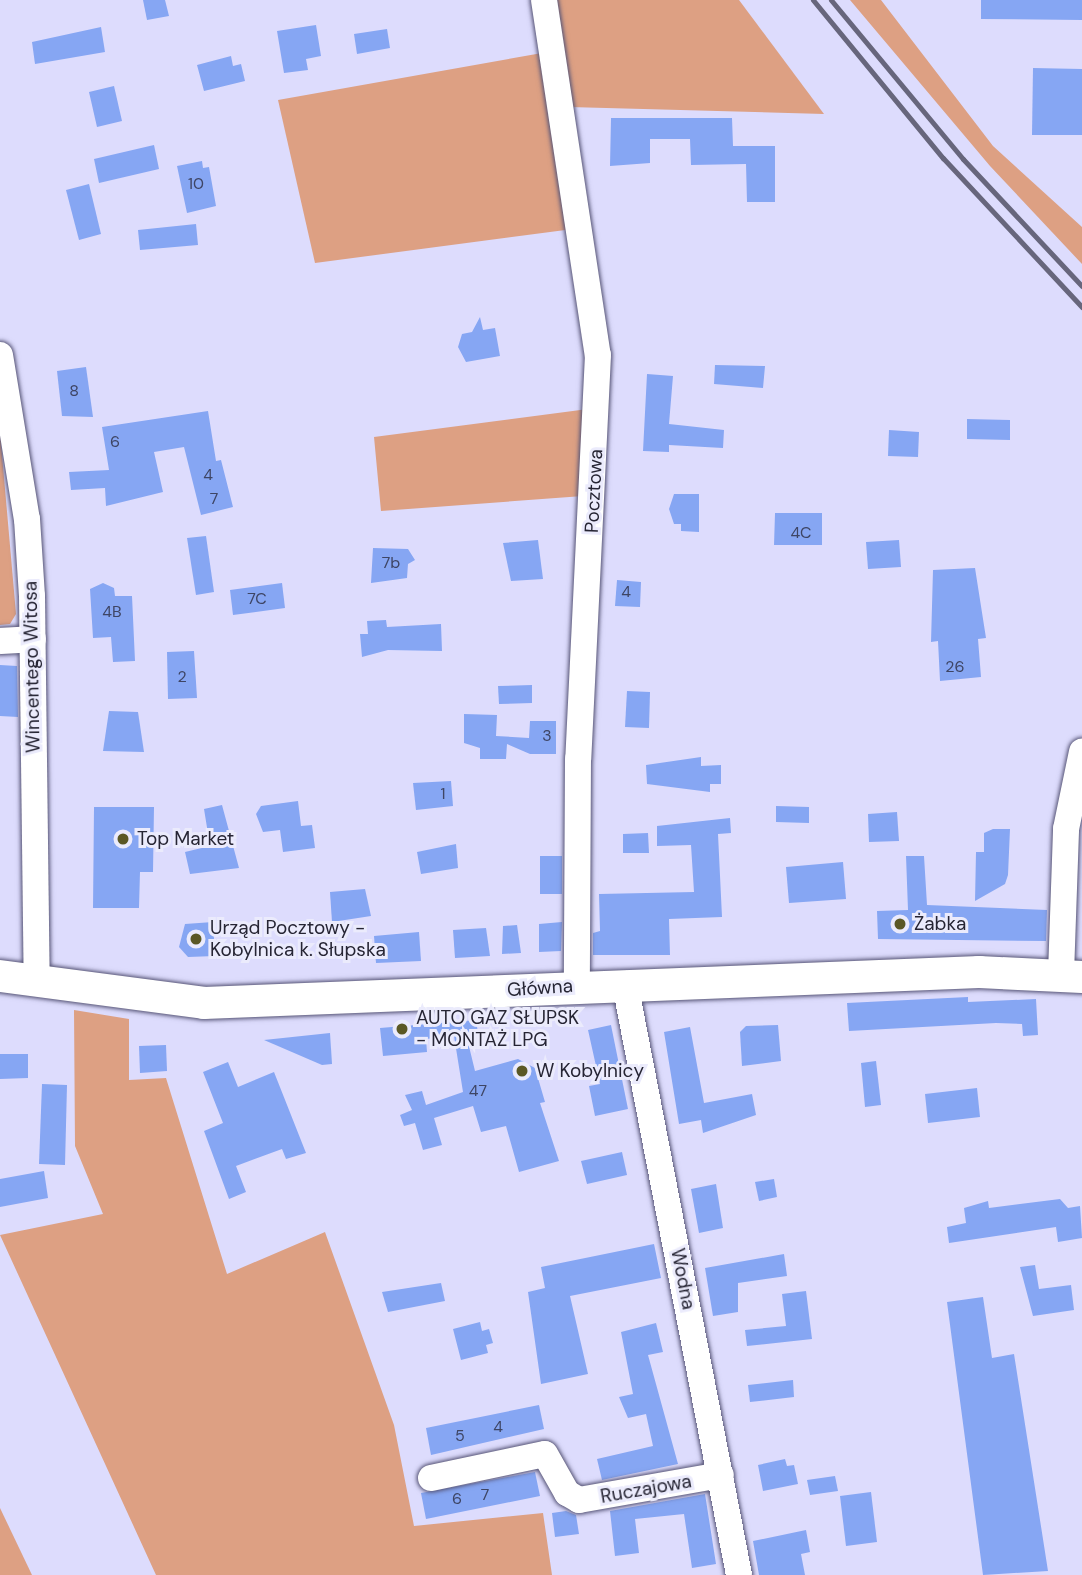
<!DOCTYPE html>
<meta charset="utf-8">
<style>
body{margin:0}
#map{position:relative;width:1082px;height:1575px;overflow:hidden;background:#dddcfd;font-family:"DM Sans",sans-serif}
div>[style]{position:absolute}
.green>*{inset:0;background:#dda083}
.building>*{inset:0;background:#86a6f3}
.roads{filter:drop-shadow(0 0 2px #575577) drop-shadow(0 0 2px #575577)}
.minor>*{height:26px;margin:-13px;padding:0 13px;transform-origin:13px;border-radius:13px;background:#fff}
.major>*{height:32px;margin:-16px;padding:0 16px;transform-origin:16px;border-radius:16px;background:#fff}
.rail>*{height:5px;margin:-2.5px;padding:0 2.5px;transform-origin:2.5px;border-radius:2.5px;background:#67667c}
.dots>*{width:19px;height:19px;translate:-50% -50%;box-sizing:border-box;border:4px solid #ebebfc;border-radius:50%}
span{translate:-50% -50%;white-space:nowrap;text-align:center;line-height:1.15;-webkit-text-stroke:6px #ebebfc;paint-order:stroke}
.number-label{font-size:16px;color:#3e4564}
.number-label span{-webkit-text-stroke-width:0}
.street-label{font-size:19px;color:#262534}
.poi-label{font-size:19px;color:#262534}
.left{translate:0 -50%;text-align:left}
</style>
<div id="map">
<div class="green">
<i style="clip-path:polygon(553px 0,739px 0,824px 114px,569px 107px)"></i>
<i style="clip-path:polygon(850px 0,881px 0,993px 146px,1082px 227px,1082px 264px,990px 166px)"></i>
<i style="clip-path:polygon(542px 53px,573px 229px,315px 263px,278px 100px)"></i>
<i style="clip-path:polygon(588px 409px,583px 496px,381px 511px,374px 437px)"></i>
<i style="clip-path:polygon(0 432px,16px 614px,10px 624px,0 625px)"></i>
<i style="clip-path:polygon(74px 1010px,129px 1019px,129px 1080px,166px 1078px,227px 1274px,325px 1232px,394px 1425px,414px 1526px,543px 1513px,552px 1575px,156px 1575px,0 1235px,103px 1214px,75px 1146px)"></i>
<i style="clip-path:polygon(0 1508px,32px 1575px,0 1575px)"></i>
</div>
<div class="building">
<i style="clip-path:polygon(143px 0,165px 0,169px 16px,147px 20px)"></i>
<i style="clip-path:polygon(981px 0,1082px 0,1082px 20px,981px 19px)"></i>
<i style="clip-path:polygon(316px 25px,321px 56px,306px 59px,308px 70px,284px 73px,277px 31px)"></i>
<i style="clip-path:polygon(101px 27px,105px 52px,35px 64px,32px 42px)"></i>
<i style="clip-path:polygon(387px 29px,390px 48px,357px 54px,354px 34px)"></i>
<i style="clip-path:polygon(231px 56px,233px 66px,241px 64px,245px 81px,204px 91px,197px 65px)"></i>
<i style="clip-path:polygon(1033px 68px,1082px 69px,1082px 135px,1032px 135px)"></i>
<i style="clip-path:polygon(114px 86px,122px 121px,97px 127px,89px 92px)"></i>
<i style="clip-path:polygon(611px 118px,732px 118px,733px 146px,775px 146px,775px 202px,747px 202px,746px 164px,691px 165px,690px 139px,650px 139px,650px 163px,610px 166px)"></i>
<i style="clip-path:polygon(154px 145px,159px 169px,99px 183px,94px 159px)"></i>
<i style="clip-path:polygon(202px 161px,203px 168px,209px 167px,216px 206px,187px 213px,177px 166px)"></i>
<i style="clip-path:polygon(89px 184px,101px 234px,79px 240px,66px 190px)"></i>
<i style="clip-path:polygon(196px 224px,198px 245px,140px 250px,138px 230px)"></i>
<i style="clip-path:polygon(480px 317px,483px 330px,495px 328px,500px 356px,466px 362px,458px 347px,462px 334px,472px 332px)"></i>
<i style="clip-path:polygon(715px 365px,765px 366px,763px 388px,714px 384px)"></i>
<i style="clip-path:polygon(86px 367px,93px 417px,62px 416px,57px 371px)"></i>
<i style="clip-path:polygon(647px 374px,673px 376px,669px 424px,724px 430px,723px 448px,669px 445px,669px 452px,643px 451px)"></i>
<i style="clip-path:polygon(208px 411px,216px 461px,221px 460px,233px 507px,201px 515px,184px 447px,154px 452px,163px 492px,106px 506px,105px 488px,71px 490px,69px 472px,109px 470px,102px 427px)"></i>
<i style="clip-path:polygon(967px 419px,1010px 420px,1010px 440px,967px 439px)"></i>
<i style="clip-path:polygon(889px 430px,919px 432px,918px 457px,888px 456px)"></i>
<i style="clip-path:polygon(674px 494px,699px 494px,699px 532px,681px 531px,681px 524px,674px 524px,669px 509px)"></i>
<i style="clip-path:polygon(775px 513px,822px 513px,822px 545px,774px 545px)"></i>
<i style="clip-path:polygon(206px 536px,214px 592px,196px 595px,187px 538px)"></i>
<i style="clip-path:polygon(538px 540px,543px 579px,511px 581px,503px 543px)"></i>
<i style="clip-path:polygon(899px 540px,901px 567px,868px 569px,866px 542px)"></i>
<i style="clip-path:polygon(373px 548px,408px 549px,415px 560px,408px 564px,407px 578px,371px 583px)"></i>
<i style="clip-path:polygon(975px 568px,986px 638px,978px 639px,981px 677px,940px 681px,938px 641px,931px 642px,933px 570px)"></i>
<i style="clip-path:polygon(617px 580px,641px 582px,640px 607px,615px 606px)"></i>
<i style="clip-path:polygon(103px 583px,114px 588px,115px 596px,132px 596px,135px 661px,113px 662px,111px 637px,93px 638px,90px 589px)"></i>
<i style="clip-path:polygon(282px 583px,285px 608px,233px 615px,230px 590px)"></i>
<i style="clip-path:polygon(386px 620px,387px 627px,441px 624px,442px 651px,388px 650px,362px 657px,360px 634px,368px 634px,367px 621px)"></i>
<i style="clip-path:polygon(194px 651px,197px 698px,168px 699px,167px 652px)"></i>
<i style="clip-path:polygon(0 665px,17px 666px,18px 717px,0 716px)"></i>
<i style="clip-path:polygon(532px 685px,532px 703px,499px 704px,498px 686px)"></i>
<i style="clip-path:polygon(627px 691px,650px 692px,649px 728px,625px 727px)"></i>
<i style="clip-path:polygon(109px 711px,138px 712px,144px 752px,103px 751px)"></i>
<i style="clip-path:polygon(464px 714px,497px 715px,496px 736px,529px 738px,530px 721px,556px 721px,556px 754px,530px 754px,507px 744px,506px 759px,480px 759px,480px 748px,464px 743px)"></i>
<i style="clip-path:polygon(701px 757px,701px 766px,721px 765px,721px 784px,710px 784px,710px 792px,647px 784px,646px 765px)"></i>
<i style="clip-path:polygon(451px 781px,453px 806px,416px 810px,413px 783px)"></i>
<i style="clip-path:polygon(298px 801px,301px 826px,312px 825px,315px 848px,283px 852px,280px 830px,263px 832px,256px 814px,261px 806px)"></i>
<i style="clip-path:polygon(222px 805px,239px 868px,190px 874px,185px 852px,210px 846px,204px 809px)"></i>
<i style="clip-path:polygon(776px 806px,809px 807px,809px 823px,776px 822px)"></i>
<i style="clip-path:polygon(94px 807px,154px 807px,153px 872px,140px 872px,139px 908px,93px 908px)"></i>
<i style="clip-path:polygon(897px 812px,899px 841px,869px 842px,868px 814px)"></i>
<i style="clip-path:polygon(730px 818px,731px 833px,718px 834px,722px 917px,669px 919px,670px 955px,593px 955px,593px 933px,600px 931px,599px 894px,694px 892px,691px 845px,657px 846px,657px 826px)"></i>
<i style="clip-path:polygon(993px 829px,1010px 829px,1008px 875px,1005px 884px,975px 901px,976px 852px,984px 852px,984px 833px)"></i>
<i style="clip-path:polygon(648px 833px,649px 853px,623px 853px,623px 834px)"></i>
<i style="clip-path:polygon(456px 844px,458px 868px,421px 874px,417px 852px)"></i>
<i style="clip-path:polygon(540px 856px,562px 856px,562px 894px,540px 894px)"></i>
<i style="clip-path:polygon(906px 856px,924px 856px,927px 905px,1047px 910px,1046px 941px,878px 939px,877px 911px,908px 910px)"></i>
<i style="clip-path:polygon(843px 862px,846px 899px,789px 903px,786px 867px)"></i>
<i style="clip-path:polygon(365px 889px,371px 916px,332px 922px,330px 892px)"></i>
<i style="clip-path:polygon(213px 922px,215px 956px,188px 957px,179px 947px,185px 924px)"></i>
<i style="clip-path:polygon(562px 922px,561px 951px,539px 952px,539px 924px)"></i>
<i style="clip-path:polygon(517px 925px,521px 953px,502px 954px,503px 926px)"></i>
<i style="clip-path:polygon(486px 928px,490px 956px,455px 958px,453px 930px)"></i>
<i style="clip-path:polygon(419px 932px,421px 961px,376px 963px,374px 936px)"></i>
<i style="clip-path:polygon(968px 997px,968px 1002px,1036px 999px,1038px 1035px,1023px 1036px,1022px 1024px,996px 1023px,849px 1031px,847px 1003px)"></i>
<i style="clip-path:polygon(476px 1020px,478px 1033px,466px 1034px,475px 1071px,518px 1059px,535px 1068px,545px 1102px,540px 1103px,559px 1161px,519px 1172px,506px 1126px,481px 1132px,473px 1106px,434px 1118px,442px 1145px,423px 1150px,415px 1123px,404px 1126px,400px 1115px,412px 1110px,405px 1095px,422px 1091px,426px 1105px,463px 1092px,454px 1036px,426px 1039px,427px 1052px,383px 1056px,380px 1028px)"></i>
<i style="clip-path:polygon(611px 1025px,628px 1109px,595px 1116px,589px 1086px,600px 1084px,588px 1030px)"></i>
<i style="clip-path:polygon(778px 1025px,781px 1061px,742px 1066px,740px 1032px,746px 1026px)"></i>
<i style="clip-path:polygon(690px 1027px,704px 1103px,752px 1094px,756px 1115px,703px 1133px,701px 1120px,679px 1124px,664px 1032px)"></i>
<i style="clip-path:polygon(330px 1033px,332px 1064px,322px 1065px,264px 1040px)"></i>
<i style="clip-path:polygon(166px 1045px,167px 1071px,140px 1073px,139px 1046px)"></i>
<i style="clip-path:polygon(0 1054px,28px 1054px,28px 1078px,0 1079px)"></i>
<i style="clip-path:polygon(876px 1061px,881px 1105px,865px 1107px,861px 1063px)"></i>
<i style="clip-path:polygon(228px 1062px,238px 1087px,274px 1072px,306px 1153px,286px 1159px,282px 1149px,236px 1166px,246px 1192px,229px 1199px,204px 1131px,223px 1123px,203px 1072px)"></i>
<i style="clip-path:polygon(42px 1084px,67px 1085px,65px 1165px,39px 1164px)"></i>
<i style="clip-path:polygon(977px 1088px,980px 1117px,928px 1123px,925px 1094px)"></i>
<i style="clip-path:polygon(622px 1152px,627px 1175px,587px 1184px,581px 1161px)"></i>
<i style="clip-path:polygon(44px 1171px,48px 1198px,0 1207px,0 1179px)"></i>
<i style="clip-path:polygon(774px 1179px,777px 1197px,759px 1201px,755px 1182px)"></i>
<i style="clip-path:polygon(716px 1184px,723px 1228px,699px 1233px,691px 1189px)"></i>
<i style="clip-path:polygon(1060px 1199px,1068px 1208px,1080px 1206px,1082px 1238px,1058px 1242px,1056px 1227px,949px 1243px,947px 1227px,966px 1223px,964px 1208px,988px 1201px,989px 1208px)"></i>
<i style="clip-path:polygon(654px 1244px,661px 1278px,570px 1296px,588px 1374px,541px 1384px,528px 1292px,545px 1288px,541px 1267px)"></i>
<i style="clip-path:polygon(784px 1254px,787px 1276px,738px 1283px,738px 1312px,713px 1316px,705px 1268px)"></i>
<i style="clip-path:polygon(1035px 1265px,1039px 1289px,1071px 1285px,1074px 1310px,1033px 1316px,1020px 1267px)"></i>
<i style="clip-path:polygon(441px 1283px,445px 1301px,388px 1312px,382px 1292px)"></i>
<i style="clip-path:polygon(806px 1291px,812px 1339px,747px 1346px,745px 1330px,786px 1326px,782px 1294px)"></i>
<i style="clip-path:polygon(983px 1297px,992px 1358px,1014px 1354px,1048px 1571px,983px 1575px,947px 1302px)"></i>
<i style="clip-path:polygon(480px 1322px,482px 1331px,489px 1329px,493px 1343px,486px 1345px,488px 1353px,461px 1360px,453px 1329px)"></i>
<i style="clip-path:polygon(656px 1323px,663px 1352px,648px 1355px,678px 1464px,602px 1480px,597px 1459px,653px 1446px,646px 1414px,628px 1418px,619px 1397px,633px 1394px,621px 1332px)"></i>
<i style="clip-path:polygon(793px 1380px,794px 1397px,750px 1402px,748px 1385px)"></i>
<i style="clip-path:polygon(539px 1405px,544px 1429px,431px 1455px,426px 1428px)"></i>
<i style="clip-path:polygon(785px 1459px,787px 1466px,794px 1465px,798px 1484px,763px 1491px,758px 1465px)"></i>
<i style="clip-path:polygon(535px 1472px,540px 1496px,426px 1519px,421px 1493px)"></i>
<i style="clip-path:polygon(835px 1476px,838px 1491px,810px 1495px,807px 1480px)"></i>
<i style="clip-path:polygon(871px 1492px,877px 1542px,846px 1546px,840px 1496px)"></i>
<i style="clip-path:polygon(705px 1494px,716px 1564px,692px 1568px,684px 1514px,635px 1519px,639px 1553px,615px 1556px,610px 1511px)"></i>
<i style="clip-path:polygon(566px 1511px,576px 1515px,579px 1534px,555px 1537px,552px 1513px)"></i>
<i style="clip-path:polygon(806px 1530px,810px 1552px,801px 1554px,805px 1575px,759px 1575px,753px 1541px)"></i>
</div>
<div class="roads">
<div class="minor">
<i style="left:544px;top:0;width:359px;rotate:81.4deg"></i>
<i style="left:598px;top:355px;width:404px;rotate:92.8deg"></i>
<i style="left:578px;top:759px;width:227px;rotate:90.3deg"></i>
<i style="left:0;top:355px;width:166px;rotate:80.7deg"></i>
<i style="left:27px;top:519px;width:77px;rotate:86.3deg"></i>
<i style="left:32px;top:596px;width:386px;rotate:89.3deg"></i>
<i style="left:0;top:641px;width:33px;rotate:-3deg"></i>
<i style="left:1061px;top:974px;width:145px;rotate:-88deg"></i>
<i style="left:1066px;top:829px;width:79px;rotate:-78.3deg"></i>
<i style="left:625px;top:984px;width:602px;rotate:79.08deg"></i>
<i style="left:431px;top:1478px;width:116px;rotate:-11.9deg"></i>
<i style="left:545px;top:1454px;width:45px;rotate:60.6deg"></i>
<i style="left:567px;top:1493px;width:14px;rotate:30deg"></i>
<i style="left:579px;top:1500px;width:144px;rotate:-10deg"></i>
</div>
<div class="major">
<i style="left:0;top:976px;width:206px;rotate:7.5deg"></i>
<i style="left:204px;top:1003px;width:776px;rotate:-2.29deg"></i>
<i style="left:979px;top:972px;width:103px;rotate:2.8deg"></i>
</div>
</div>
<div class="rail">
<i style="left:813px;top:0;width:205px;rotate:50.6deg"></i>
<i style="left:943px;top:158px;width:204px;rotate:47deg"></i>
<i style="left:831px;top:0;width:207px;rotate:50.3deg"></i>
<i style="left:963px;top:159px;width:174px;rotate:46.9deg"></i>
</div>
<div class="dots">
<i style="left:123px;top:839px;background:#5b5825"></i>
<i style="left:900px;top:924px;background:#5b5825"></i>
<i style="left:196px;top:939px;background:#5b5825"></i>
<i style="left:402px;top:1029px;background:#5b5825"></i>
<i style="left:522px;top:1071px;background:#5b5825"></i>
</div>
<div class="number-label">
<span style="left:196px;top:184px">10</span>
<span style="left:74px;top:391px">8</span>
<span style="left:115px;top:442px">6</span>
<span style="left:208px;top:475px">4</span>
<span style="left:214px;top:499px">7</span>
<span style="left:801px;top:533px">4C</span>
<span style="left:391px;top:563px">7b</span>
<span style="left:626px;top:592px">4</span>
<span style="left:257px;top:599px">7C</span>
<span style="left:112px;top:612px">4B</span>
<span style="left:955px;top:667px">26</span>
<span style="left:182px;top:677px">2</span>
<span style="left:547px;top:736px">3</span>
<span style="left:443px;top:794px">1</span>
<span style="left:478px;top:1091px">47</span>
<span style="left:498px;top:1427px">4</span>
<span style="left:460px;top:1436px">5</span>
<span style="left:485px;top:1495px">7</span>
<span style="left:457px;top:1499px">6</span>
</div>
<div class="street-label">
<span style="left:594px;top:491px;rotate:-87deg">Pocztowa</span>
<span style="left:32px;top:667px;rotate:-91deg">Wincentego Witosa</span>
<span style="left:540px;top:988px;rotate:-4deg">Główna</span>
<span style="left:683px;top:1279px;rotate:79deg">Wodna</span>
<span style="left:646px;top:1489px;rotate:-10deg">Ruczajowa</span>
</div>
<div class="poi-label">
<span class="left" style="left:137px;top:839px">Top Market</span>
<span class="left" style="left:914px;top:924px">Żabka</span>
<span class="left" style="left:210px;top:939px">Urząd Pocztowy -<br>Kobylnica k. Słupska</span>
<span class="left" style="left:416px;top:1029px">AUTO GAZ SŁUPSK<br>- MONTAŻ LPG</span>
<span class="left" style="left:536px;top:1071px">W Kobylnicy</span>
</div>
</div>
